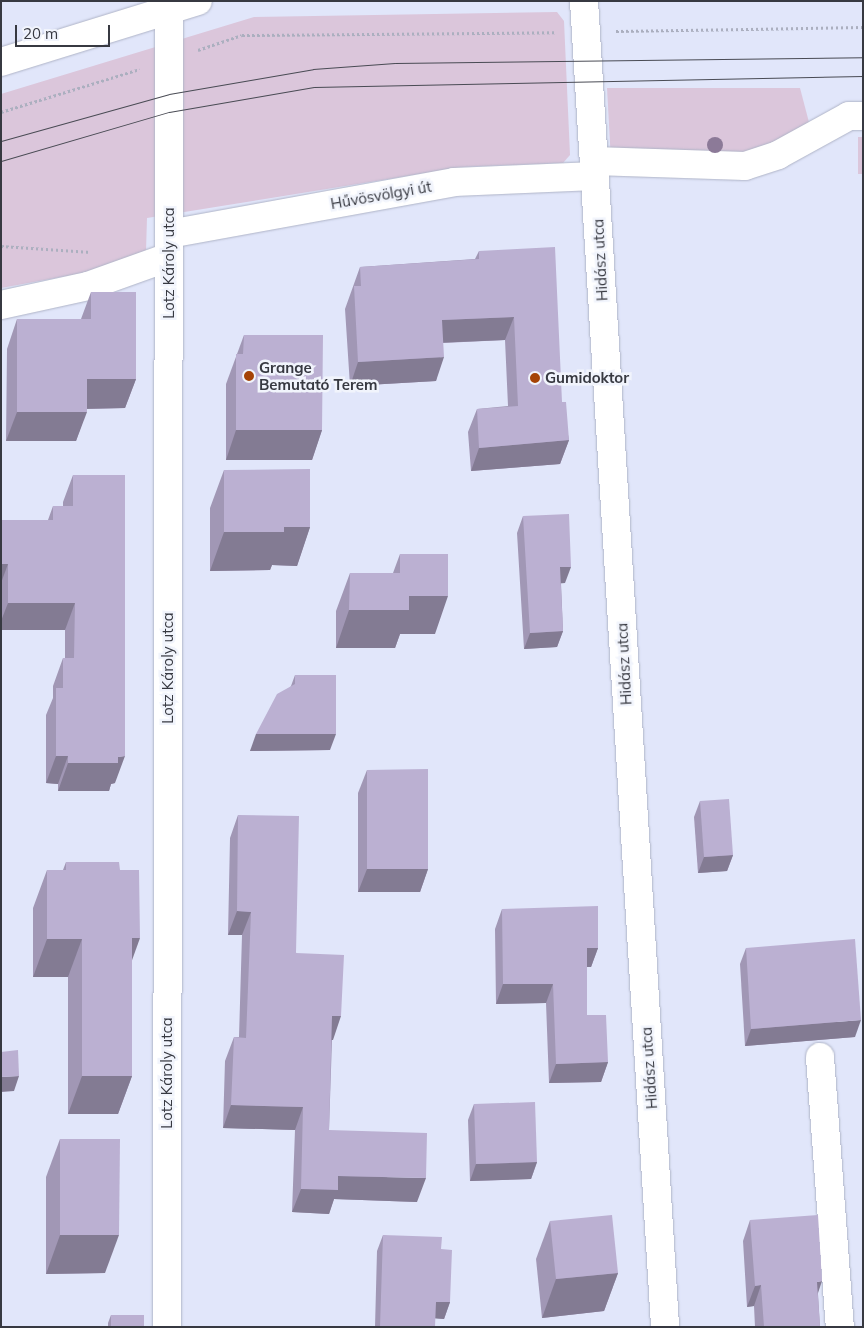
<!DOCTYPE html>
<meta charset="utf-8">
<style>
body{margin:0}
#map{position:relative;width:864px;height:1328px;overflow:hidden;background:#e1e6fa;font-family:Mulish,sans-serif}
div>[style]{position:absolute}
.green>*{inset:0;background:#dbc6db}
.path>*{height:3px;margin-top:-1.5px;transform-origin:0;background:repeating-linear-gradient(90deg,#abafbf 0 2.5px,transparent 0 5px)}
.roads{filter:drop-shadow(0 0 1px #afb4c7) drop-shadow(0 0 1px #afb4c7)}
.minor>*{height:28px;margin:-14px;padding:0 14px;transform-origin:14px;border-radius:14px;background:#fff}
.major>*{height:28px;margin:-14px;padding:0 14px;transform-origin:14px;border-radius:14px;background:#fff}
.tram>*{height:1px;margin:-0.5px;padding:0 0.5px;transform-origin:0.5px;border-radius:0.5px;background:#494b54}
.trees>*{width:16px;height:16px;margin:-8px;border-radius:50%;background:#8c7a98}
.wall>*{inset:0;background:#a197b5}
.shaded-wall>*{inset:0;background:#837b93}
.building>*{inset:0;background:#bbb0d2}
.dots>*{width:14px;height:14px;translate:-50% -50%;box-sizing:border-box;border:2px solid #f1f4fc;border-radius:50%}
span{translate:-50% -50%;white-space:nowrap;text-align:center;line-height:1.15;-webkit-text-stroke:5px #f1f4fc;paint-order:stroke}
.street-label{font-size:15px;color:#373941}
.poi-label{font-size:15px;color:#373941;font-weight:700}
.left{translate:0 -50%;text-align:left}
.frame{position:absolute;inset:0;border:2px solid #373941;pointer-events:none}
.scale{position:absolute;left:15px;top:25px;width:95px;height:22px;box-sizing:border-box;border:2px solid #373941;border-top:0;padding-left:6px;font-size:15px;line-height:18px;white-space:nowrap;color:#373941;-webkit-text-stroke:4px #f1f4fc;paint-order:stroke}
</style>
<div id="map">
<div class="green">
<i style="clip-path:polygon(557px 12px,564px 21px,570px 155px,563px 163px,463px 167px,147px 218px,146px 251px,83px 273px,1px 288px,1px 94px,254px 17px)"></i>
<i style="clip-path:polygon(607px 88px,800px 88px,811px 130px,746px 159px,611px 161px)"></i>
<i style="clip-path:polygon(858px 137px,863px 137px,863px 174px,858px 174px)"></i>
</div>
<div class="path">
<i style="left:616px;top:31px;width:247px;rotate:-0.9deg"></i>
<i style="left:198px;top:50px;width:46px;rotate:-18.8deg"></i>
<i style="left:242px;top:35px;width:315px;rotate:-0.5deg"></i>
<i style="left:1px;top:112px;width:145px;rotate:-17.2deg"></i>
<i style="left:1px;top:246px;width:90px;rotate:3.8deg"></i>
</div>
<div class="roads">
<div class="minor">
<i style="left:584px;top:1px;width:1328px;rotate:86.5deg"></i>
<i style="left:594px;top:161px;width:151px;rotate:1.9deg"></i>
<i style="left:745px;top:166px;width:35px;rotate:-18deg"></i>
<i style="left:778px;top:155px;width:81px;rotate:-28.8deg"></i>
<i style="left:849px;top:116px;width:14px"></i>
<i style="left:169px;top:234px;width:290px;rotate:-10.3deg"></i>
<i style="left:454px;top:182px;width:141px;rotate:-2.4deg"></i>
<i style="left:1px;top:305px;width:89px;rotate:-12.3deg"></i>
<i style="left:88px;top:286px;width:86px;rotate:-19.7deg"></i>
<i style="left:820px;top:1057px;width:271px;rotate:85.8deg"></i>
<i style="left:167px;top:1327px;width:1318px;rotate:-89.91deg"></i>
</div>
<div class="major">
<i style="left:1px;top:62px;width:206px;rotate:-17.2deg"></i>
</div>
</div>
<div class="tram">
<i style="left:1px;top:141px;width:174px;rotate:-15.6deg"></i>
<i style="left:169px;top:94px;width:146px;rotate:-9.8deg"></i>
<i style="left:313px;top:69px;width:82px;rotate:-4.2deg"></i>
<i style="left:395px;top:63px;width:468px;rotate:-0.7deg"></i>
<i style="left:1px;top:161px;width:175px;rotate:-16.3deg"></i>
<i style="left:169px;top:112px;width:147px;rotate:-9.8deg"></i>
<i style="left:314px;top:87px;width:549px;rotate:-1.15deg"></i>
</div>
<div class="trees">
<i style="left:715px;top:145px"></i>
</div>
<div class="wall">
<i style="clip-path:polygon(479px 251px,562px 402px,569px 440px,560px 464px,471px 471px,468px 432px,477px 409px,508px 406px,505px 340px,443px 343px,436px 381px,350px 386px,345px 309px,360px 267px,475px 259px)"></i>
<i style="clip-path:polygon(91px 292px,136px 379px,125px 408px,87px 409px,76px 441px,6px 441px,7px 349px,17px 319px,81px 319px)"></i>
<i style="clip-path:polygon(244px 335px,322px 430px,312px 460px,226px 460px,226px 384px)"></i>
<i style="clip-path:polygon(224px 470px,310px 527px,297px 566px,272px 565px,270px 570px,210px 571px,210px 508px)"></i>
<i style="clip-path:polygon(73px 475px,115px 783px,111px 784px,109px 791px,58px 791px,58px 784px,46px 783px,46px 715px,53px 698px,53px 686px,63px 658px,65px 658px,65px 630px,1px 630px,1px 520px,48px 520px,53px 506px,63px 506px,63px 502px)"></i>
<i style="clip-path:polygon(523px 516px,565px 583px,561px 583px,563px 631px,557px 647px,524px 649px,517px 533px)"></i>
<i style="clip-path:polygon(400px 554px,435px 634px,400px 634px,395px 648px,336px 648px,336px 611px,350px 573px,393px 573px)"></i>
<i style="clip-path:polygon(295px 675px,330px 750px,250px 751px,291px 686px)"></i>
<i style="clip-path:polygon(367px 770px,428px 869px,420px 892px,358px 892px,358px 793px)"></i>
<i style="clip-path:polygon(700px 801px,733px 855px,727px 871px,698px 873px,694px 817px)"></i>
<i style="clip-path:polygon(238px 815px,333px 1040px,332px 1040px,329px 1130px,417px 1202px,334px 1199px,329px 1214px,292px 1212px,295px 1130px,223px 1128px,225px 1061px,234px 1037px,239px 1037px,242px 935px,228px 935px,230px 838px)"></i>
<i style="clip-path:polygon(66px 862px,120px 870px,132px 959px,132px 1076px,118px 1114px,68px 1114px,68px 977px,33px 977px,33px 908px,47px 870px,63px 870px)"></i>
<i style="clip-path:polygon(502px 909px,598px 948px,591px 967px,587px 967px,587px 1015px,608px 1062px,601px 1082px,549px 1083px,546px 1003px,496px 1004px,495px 929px)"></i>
<i style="clip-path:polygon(746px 948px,855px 1037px,745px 1046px,740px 964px)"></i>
<i style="clip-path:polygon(474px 1104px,537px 1162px,531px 1179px,470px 1181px,468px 1120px)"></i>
<i style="clip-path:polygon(60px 1139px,105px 1273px,46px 1274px,46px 1177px)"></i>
<i style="clip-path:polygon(750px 1220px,818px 1294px,820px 1327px,755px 1327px,754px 1306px,747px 1307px,743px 1241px)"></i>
<i style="clip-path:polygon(550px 1221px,618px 1273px,604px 1311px,542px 1318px,536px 1259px)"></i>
<i style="clip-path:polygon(383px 1235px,441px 1249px,450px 1302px,444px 1319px,435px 1318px,435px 1327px,375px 1327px,377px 1251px)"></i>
<i style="clip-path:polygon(111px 1315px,144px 1327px,108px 1327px,108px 1323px)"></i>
</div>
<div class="shaded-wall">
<i style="clip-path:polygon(514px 317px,505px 340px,434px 343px,442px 320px)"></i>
<i style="clip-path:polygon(444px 357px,436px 381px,350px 386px,358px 362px)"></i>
<i style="clip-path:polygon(87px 379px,136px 379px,125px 408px,76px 409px)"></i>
<i style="clip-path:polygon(17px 412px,87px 412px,76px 441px,6px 441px)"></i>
<i style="clip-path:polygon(236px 430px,322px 430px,312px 460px,226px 460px)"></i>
<i style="clip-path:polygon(569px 440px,560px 464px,471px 471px,479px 448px)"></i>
<i style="clip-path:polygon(284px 527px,310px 527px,297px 566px,272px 565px,270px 570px,210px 571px,224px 532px)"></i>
<i style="clip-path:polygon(1px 564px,8px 564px,1px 583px)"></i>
<i style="clip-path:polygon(560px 567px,571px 567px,565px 583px,554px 584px)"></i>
<i style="clip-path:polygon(409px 596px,448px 596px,435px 634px,400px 634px,395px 648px,336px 648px,349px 610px)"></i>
<i style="clip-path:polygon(8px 603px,75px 603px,65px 630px,1px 630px,1px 621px)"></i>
<i style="clip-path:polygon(563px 631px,557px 647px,524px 649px,530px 633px)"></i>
<i style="clip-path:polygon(256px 734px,336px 734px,330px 750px,250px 751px)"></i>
<i style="clip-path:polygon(56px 756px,68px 756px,58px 784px,46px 783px)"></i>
<i style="clip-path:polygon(125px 756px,115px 783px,111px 784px,109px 791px,58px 791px,68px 763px)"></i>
<i style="clip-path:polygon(733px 855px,727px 871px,698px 873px,704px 857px)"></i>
<i style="clip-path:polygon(367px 869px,428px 869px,420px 892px,358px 892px)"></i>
<i style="clip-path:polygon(237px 911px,251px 912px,242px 935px,228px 935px)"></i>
<i style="clip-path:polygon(132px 938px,140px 938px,126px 977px)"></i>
<i style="clip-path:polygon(47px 939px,82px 939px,68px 977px,33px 977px)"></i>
<i style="clip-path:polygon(587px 948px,598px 948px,591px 967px,580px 967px)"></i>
<i style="clip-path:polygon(503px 984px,553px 984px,546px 1003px,496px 1004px)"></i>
<i style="clip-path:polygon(332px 1016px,341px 1016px,333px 1040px,324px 1040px)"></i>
<i style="clip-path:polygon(861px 1020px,855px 1037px,745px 1046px,751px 1029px)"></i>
<i style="clip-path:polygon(608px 1062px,601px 1082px,549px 1083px,556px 1064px)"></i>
<i style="clip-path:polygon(19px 1076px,14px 1091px,1px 1092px,1px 1077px)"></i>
<i style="clip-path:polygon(82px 1076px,132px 1076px,118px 1114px,68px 1114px)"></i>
<i style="clip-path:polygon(231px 1105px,303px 1107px,295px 1130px,223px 1128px)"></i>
<i style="clip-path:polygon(537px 1162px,531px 1179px,470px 1181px,476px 1164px)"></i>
<i style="clip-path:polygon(338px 1176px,426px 1178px,417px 1202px,334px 1199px,329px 1214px,292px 1212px,301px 1189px)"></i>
<i style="clip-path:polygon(60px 1235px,119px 1235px,105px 1273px,46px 1274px)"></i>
<i style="clip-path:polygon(618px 1273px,604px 1311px,542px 1318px,556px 1279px)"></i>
<i style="clip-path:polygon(822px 1281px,815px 1302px,817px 1282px)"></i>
<i style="clip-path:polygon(761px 1285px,754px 1306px,747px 1307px,755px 1286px)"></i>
<i style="clip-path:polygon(436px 1302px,450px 1302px,444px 1319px,430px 1318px)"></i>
</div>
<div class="building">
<i style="clip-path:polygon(555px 247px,562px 402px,566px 402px,569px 440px,479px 448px,477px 409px,518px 406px,514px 317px,442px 320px,444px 357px,358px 362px,354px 286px,361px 286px,360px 267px,479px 259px,479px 251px)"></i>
<i style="clip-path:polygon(91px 292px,136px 292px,136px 379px,87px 379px,87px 412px,17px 412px,17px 319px,91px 319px)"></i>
<i style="clip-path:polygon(244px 335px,323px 335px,322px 430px,236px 430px,236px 354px,243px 354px)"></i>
<i style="clip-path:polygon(310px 469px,310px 527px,284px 527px,284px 532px,224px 532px,224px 470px)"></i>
<i style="clip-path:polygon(73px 475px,125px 475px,125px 756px,118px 757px,118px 763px,68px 763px,68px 756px,56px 756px,56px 688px,63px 688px,63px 658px,74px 658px,75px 603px,8px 603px,8px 564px,1px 564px,1px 520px,53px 520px,53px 506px,73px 506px)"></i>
<i style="clip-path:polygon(569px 514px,571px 567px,560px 567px,563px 631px,530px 633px,523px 516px)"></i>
<i style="clip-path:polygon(400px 554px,448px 554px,448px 596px,409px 596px,409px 610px,349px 610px,350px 573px,400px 573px)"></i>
<i style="clip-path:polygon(295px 675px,336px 675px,336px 734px,256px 734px,277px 694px,295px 684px)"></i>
<i style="clip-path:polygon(428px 769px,428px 869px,367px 869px,367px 770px)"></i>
<i style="clip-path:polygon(729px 799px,733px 855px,704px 857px,700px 801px)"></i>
<i style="clip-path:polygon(238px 815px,299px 816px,296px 953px,344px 955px,341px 1016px,332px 1016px,329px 1130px,427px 1133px,426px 1178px,338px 1176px,338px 1190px,301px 1189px,303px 1107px,231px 1105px,234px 1037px,246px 1038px,251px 912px,237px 911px)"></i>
<i style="clip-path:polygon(66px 862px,119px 862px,120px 870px,139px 870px,140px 938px,132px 938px,132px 1076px,82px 1076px,82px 939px,47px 939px,47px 870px,66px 870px)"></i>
<i style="clip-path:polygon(598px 906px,598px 948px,587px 948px,587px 1015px,606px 1015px,608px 1062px,556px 1064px,553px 984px,503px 984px,502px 909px)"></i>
<i style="clip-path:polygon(855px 939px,861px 1020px,751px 1029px,746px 948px)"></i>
<i style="clip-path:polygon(18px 1050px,19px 1076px,1px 1077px,1px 1052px)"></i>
<i style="clip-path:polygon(535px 1102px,537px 1162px,476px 1164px,474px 1104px)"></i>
<i style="clip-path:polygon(60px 1139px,120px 1139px,119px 1235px,60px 1235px)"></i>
<i style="clip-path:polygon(612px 1215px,618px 1273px,556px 1279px,550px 1221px)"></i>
<i style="clip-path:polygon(818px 1215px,822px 1281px,817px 1282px,820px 1327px,764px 1327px,761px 1285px,755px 1286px,750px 1220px)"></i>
<i style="clip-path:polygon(383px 1235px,442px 1237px,441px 1249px,452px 1250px,450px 1302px,436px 1302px,435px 1327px,380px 1327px)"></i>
<i style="clip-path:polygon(111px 1315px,144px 1315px,144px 1327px,111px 1327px)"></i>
</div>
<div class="dots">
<i style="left:249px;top:376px;background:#a54306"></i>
<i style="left:535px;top:378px;background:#a54306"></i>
</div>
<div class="street-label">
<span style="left:381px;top:195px;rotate:-10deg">Hűvösvölgyi út</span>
<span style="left:600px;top:260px;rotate:-93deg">Hidász utca</span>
<span style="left:169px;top:263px;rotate:-90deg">Lotz Károly utca</span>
<span style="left:624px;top:664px;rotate:-93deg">Hidász utca</span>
<span style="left:168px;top:668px;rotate:-90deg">Lotz Károly utca</span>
<span style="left:649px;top:1068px;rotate:-94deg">Hidász utca</span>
<span style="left:167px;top:1073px;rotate:-90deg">Lotz Károly utca</span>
</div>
<div class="poi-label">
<span class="left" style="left:259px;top:376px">Grange<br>Bemutató Terem</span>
<span class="left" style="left:545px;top:378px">Gumidoktor</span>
</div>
<div class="frame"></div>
<div class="scale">20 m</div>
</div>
